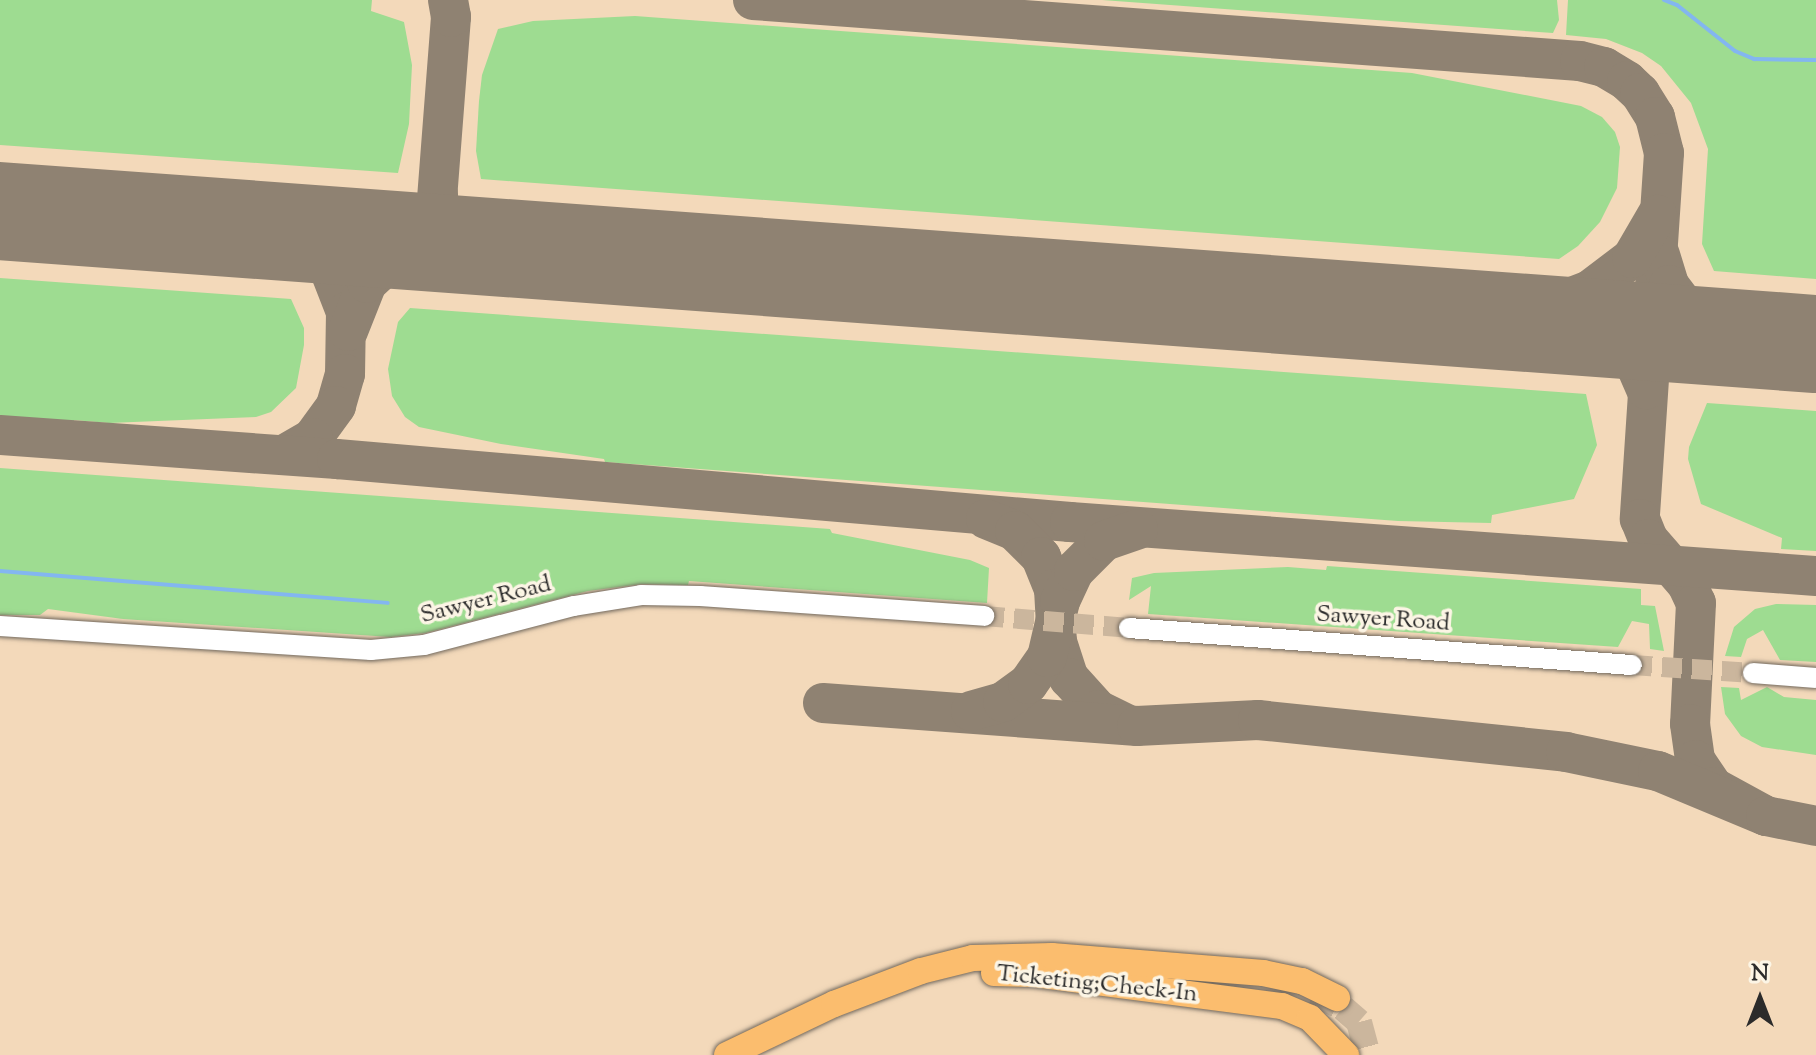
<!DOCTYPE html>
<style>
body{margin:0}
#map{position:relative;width:1816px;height:1055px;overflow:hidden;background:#f3d9ba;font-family:"Sorts Mill Goudy",serif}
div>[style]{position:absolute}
.green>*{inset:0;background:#9edc91}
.stream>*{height:4px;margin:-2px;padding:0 2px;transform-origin:2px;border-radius:2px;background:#83b6f0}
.taxiway>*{height:40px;margin:-20px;padding:0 20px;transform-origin:20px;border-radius:20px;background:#8f8272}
.runway>*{height:98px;margin:-49px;padding:0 49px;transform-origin:49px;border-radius:49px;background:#8f8272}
.minor-tunnel>*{height:20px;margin-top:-10px;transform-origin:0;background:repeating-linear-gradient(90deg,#cbb69d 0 20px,transparent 0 30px)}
.major-tunnel>*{height:26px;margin-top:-13px;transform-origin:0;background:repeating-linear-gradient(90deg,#cbb69d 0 26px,transparent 0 39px)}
.roads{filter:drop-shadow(0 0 2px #71685d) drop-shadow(0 0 2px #71685d)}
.minor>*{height:20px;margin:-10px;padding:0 10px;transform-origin:10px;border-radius:10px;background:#fff}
.major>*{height:26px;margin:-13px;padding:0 13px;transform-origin:13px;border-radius:13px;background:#fbbd6e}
span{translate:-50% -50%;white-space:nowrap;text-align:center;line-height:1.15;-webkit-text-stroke:7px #fcf5e5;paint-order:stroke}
.street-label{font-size:24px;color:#2b2b2b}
.north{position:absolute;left:1720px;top:959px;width:80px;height:80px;-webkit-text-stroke:6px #fcf5e5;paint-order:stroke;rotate:0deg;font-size:22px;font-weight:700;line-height:32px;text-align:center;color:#2b2b2b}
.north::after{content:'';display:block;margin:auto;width:28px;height:36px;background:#2b2b2b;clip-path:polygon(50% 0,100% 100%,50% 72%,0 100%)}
</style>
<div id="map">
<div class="green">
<i style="clip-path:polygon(0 0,372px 0,371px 11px,404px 22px,412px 65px,409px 124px,398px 173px,0 145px)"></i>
<i style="clip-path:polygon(1102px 0,1557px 0,1559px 20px,1553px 33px)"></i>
<i style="clip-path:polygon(1568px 0,1816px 0,1816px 279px,1714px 271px,1702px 244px,1708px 149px,1691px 103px,1661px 66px,1642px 53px,1606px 39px,1566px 35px)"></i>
<i style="clip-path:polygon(635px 16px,1412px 73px,1581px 106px,1602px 117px,1615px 132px,1620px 147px,1617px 188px,1600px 222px,1578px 246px,1559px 259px,481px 179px,476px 151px,479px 101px,482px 75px,498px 29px,533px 21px)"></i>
<i style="clip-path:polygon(0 278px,291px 299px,304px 328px,304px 345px,296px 388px,271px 412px,256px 417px,109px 423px,74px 420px,74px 423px,0 418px)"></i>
<i style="clip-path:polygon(410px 308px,1586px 394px,1597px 445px,1574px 499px,1492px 515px,1491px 523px,1398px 521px,605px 462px,604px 459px,501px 444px,419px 427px,405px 417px,392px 396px,388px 369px,398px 322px)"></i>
<i style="clip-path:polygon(1707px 403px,1816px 411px,1816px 551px,1781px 549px,1782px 538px,1701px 504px,1688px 459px,1689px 447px)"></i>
<i style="clip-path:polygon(0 468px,830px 529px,832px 533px,970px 560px,989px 568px,987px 603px,689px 581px,688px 585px,642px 584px,588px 591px,425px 633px,390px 637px,123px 619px,48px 609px,40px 615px,0 615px)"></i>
<i style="clip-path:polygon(1327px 566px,1641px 589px,1641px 605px,1655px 606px,1664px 651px,1650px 649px,1649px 624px,1632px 621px,1618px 647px,1148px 614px,1151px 586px,1129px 600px,1132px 578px,1154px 573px,1288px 567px,1326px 570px)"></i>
<i style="clip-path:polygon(1776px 604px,1816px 605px,1816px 662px,1780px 660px,1763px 630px,1747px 639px,1741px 657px,1725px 656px,1734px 627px,1755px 609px)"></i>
<i style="clip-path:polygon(1721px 687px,1739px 688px,1741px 700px,1767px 687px,1784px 697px,1816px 700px,1816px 755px,1762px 747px,1741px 736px,1725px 714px)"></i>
</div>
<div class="stream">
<i style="left:1664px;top:0;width:14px;rotate:21deg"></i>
<i style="left:1677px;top:5px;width:74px;rotate:38.4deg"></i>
<i style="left:1735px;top:51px;width:21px;rotate:23deg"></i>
<i style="left:1754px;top:59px;width:62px;rotate:0.9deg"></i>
<i style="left:0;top:571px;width:389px;rotate:4.7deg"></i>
</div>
<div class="taxiway">
<i style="left:753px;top:0;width:829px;rotate:4.22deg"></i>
<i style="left:1580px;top:61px;width:25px;rotate:14deg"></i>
<i style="left:1604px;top:67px;width:27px;rotate:31deg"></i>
<i style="left:1627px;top:81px;width:18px;rotate:43deg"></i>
<i style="left:1640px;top:93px;width:28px;rotate:58deg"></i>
<i style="left:1655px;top:117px;width:37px;rotate:76deg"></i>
<i style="left:1664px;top:153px;width:367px;rotate:93.8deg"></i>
<i style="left:1640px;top:519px;width:22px;rotate:68deg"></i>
<i style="left:1648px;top:539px;width:60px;rotate:49.1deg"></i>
<i style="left:1687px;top:584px;width:21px;rotate:65deg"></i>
<i style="left:1696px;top:603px;width:121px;rotate:92.8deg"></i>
<i style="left:1690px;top:724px;width:36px;rotate:82deg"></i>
<i style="left:1695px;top:760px;width:32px;rotate:56deg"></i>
<i style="left:1713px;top:787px;width:60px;rotate:28.7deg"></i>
<i style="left:438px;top:194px;width:18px;rotate:90deg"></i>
<i style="left:438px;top:212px;width:21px;rotate:65deg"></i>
<i style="left:447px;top:231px;width:16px;rotate:40deg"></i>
<i style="left:459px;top:241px;width:22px;rotate:13deg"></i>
<i style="left:250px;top:229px;width:33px;rotate:12deg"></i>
<i style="left:282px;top:236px;width:38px;rotate:30deg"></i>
<i style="left:315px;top:255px;width:22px;rotate:47deg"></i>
<i style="left:330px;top:271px;width:44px;rotate:68.7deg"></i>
<i style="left:346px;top:312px;width:62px;rotate:90.9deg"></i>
<i style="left:345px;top:374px;width:33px;rotate:106deg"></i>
<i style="left:336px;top:406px;width:39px;rotate:126deg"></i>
<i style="left:313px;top:438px;width:34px;rotate:150deg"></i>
<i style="left:1660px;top:255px;width:31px;rotate:73deg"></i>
<i style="left:1669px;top:285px;width:34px;rotate:53deg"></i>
<i style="left:1689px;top:312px;width:28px;rotate:38deg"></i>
<i style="left:1711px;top:329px;width:33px;rotate:18deg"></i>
<i style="left:1472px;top:319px;width:67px;rotate:-7.8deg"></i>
<i style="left:1538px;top:310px;width:56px;rotate:-21deg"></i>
<i style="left:1590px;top:290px;width:53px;rotate:-37.3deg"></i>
<i style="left:1632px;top:258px;width:50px;rotate:-59.8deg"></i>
<i style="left:1583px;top:327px;width:27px;rotate:17deg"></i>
<i style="left:1609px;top:335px;width:25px;rotate:37deg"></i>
<i style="left:1629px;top:350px;width:43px;rotate:66.4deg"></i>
<i style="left:348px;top:331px;width:52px;rotate:-68.4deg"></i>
<i style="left:367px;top:283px;width:83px;rotate:-42.6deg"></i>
<i style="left:428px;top:227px;width:17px;rotate:-62deg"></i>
<i style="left:436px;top:212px;width:196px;rotate:-85.6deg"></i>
<i style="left:451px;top:17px;width:17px;rotate:-100deg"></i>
<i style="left:0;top:435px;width:338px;rotate:4.1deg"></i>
<i style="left:337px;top:459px;width:736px;rotate:4.91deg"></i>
<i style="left:1070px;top:522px;width:748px;rotate:4.14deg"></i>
<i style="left:986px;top:519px;width:31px;rotate:22deg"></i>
<i style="left:1015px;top:531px;width:37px;rotate:45deg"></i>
<i style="left:1041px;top:557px;width:35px;rotate:68deg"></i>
<i style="left:1054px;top:589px;width:53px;rotate:86.8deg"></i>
<i style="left:1057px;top:642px;width:38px;rotate:72deg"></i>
<i style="left:1069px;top:678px;width:43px;rotate:47.8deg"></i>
<i style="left:1098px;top:710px;width:30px;rotate:26deg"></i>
<i style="left:823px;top:703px;width:315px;rotate:4.2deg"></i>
<i style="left:1137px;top:726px;width:121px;rotate:-2.8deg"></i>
<i style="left:1258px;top:720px;width:310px;rotate:5.9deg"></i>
<i style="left:1566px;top:752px;width:94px;rotate:11.7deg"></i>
<i style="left:1658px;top:771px;width:117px;rotate:22.6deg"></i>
<i style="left:1766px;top:816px;width:51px;rotate:11.3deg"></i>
<i style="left:971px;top:711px;width:33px;rotate:-16deg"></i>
<i style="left:1003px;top:702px;width:31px;rotate:-36deg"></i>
<i style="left:1028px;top:684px;width:33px;rotate:-55deg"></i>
<i style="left:1047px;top:657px;width:57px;rotate:-76.9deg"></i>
<i style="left:1060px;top:601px;width:33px;rotate:-65deg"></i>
<i style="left:1074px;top:571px;width:42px;rotate:-45deg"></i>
<i style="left:1104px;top:541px;width:36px;rotate:-19deg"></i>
</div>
<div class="runway">
<i style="left:0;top:211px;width:1821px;rotate:4.19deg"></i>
</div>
<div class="minor-tunnel">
<i style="left:984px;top:616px;width:145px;rotate:4.7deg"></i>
<i style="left:1632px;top:665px;width:121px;rotate:3.8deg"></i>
</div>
<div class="major-tunnel">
<i style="left:1314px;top:993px;width:33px;rotate:27deg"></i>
<i style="left:1343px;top:1008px;width:21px;rotate:41deg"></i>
<i style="left:1359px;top:1022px;width:34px;rotate:75deg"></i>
</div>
<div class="roads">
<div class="minor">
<i style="left:0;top:626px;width:372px;rotate:3.7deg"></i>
<i style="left:371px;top:650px;width:53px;rotate:-5.4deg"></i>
<i style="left:424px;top:645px;width:155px;rotate:-14.6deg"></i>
<i style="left:574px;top:606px;width:68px;rotate:-9.3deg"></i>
<i style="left:641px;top:595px;width:59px;rotate:1deg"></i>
<i style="left:700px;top:596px;width:285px;rotate:4deg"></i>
<i style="left:1129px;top:628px;width:504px;rotate:4.21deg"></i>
<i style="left:1753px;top:673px;width:63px;rotate:4.5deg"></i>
</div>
<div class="major">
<i style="left:994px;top:973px;width:41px;rotate:1.4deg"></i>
<i style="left:1035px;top:974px;width:249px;rotate:7.4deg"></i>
<i style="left:1282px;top:1006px;width:30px;rotate:23deg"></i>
<i style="left:1310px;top:1018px;width:52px;rotate:45.8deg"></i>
<i style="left:727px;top:1055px;width:119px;rotate:-25.5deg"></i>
<i style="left:834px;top:1004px;width:93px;rotate:-20.8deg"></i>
<i style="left:921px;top:971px;width:54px;rotate:-14deg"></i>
<i style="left:973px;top:958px;width:79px;rotate:-1.5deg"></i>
<i style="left:1052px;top:956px;width:212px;rotate:4.6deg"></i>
<i style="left:1263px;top:973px;width:40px;rotate:12deg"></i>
<i style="left:1302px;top:981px;width:39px;rotate:26deg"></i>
</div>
</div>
<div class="street-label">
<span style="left:486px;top:601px;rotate:-14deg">Sawyer Road</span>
<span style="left:1383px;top:620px;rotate:4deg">Sawyer Road</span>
<span style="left:1097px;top:985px;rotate:6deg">Ticketing;Check-In</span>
</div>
<div class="north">N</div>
</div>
